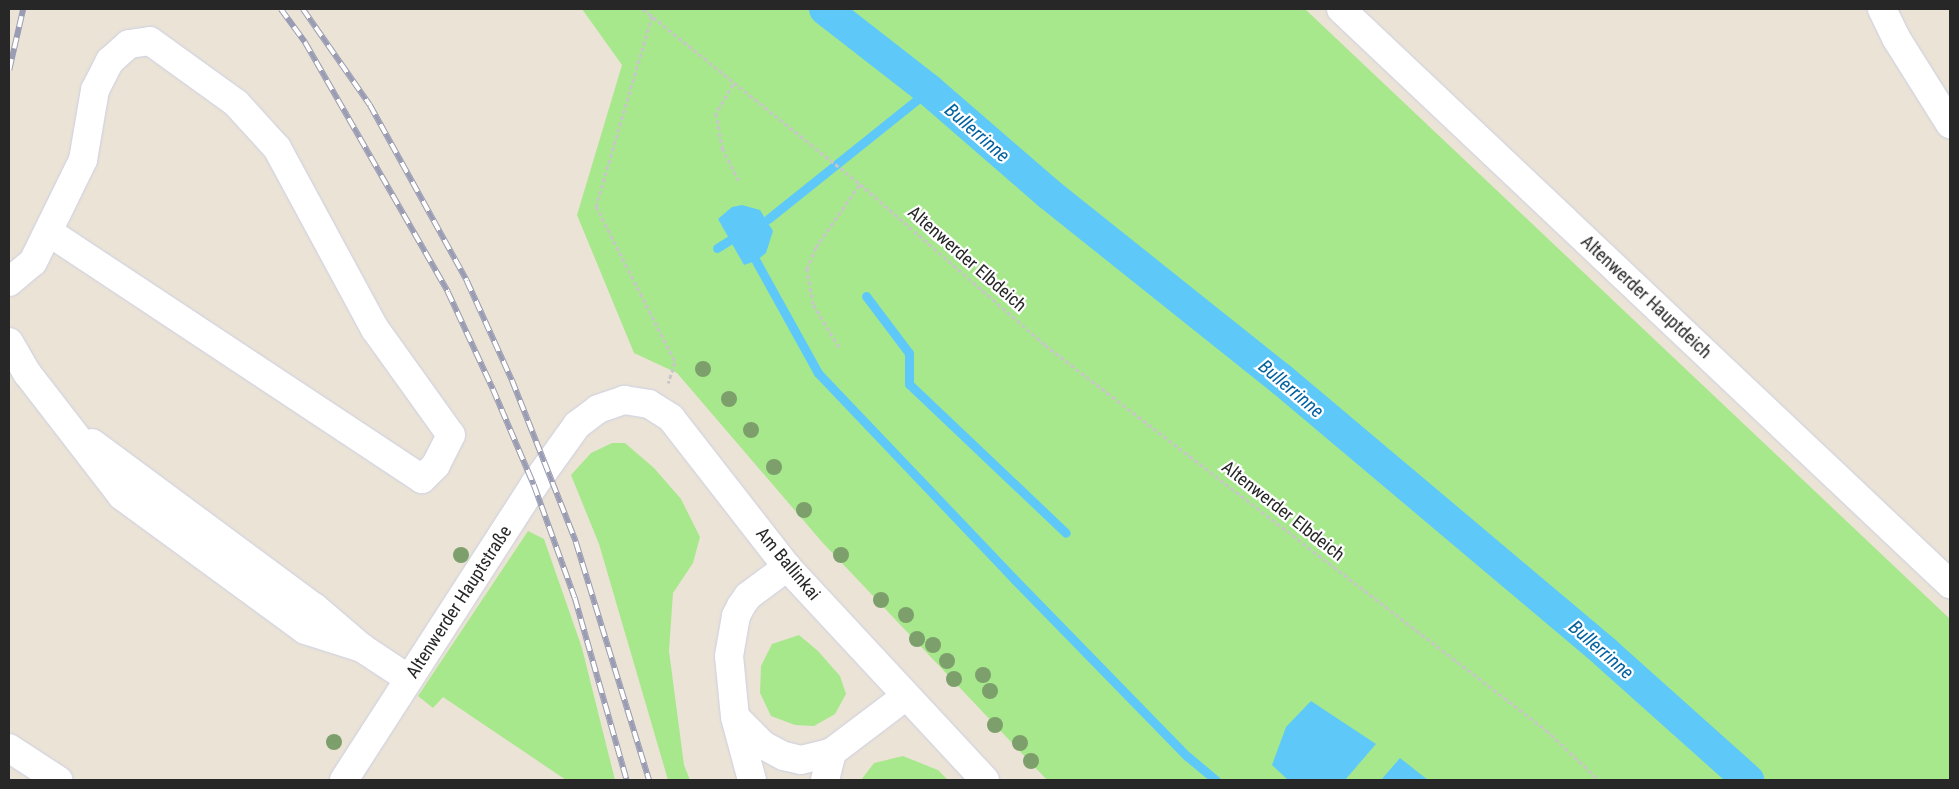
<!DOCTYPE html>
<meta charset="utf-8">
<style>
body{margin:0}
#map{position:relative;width:1959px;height:789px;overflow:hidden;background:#ebe3d6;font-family:"Roboto Condensed",sans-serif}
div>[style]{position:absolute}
.green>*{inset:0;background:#a8e88c}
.water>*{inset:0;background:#5ec9f8}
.stream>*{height:9px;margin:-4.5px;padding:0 4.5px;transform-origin:4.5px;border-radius:4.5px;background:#5ec9f8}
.canal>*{height:32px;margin:-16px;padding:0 16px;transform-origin:16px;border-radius:16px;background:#5ec9f8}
.path>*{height:3px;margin-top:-1.5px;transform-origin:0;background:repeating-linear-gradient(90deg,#c7c7c7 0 4px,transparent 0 6.5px)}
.roads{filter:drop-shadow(0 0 1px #cbcfe2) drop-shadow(0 0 1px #cbcfe2)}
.minor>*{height:28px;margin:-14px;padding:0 14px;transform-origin:14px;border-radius:14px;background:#fff}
.rail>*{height:5.5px;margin-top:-2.75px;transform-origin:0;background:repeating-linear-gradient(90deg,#fff 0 11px,#999cb3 0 22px);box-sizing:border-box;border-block:1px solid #999cb3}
.trees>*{width:16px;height:16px;margin:-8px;border-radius:50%;background:#7c9f6b}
span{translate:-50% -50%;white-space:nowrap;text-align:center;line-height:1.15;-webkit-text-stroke:4.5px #fff;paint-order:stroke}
.street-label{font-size:18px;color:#272727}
.water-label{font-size:19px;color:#02629f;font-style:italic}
.frame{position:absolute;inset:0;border:10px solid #272727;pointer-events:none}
</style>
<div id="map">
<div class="green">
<i style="clip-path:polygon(582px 9px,1305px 9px,1950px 619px,1950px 780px,1047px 780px,822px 542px,677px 373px,634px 353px,577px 215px,622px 65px)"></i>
<i style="clip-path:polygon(612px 443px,625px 443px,654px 468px,681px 499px,700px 537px,693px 563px,673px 593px,669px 651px,684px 765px,690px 780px,668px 780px,599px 544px,571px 475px,591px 453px)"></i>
<i style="clip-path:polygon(528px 531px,544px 539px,582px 648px,615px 780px,566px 780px,443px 697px,433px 708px,418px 696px)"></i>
<i style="clip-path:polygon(799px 635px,818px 651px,840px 676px,846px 694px,835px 714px,814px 726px,795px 725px,771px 716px,760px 693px,761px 666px,772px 644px)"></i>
<i style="clip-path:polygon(903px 756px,938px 770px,948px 780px,861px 780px,874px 763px)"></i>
</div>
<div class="water">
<i style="clip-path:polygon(742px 205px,760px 210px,773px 231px,766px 253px,756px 261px,744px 265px,718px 219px,732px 207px)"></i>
<i style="clip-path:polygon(1311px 701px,1376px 744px,1345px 780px,1288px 780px,1272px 765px,1286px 727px)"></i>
<i style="clip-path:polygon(1400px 758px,1428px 780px,1381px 780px)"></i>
</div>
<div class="stream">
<i style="left:768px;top:219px;width:206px;rotate:-38.7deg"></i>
<i style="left:717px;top:248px;width:15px;rotate:-32deg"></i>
<i style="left:756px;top:261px;width:128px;rotate:61deg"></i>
<i style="left:818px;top:373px;width:286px;rotate:46.4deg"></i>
<i style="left:1015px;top:580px;width:246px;rotate:45.7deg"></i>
<i style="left:1187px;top:756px;width:38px;rotate:40deg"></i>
<i style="left:866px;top:296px;width:71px;rotate:53deg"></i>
<i style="left:909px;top:353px;width:31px;rotate:90deg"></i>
<i style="left:909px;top:384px;width:216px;rotate:43.5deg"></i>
</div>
<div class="canal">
<i style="left:825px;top:9px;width:132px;rotate:37.9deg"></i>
<i style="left:929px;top:90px;width:159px;rotate:40.9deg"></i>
<i style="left:1049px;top:194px;width:297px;rotate:38.6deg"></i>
<i style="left:1281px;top:379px;width:425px;rotate:40.1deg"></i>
<i style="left:1606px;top:653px;width:191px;rotate:41.8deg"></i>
</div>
<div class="path">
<i style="left:643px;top:9px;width:279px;rotate:38.9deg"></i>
<i style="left:860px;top:184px;width:245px;rotate:41deg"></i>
<i style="left:1045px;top:345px;width:632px;rotate:37.54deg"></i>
<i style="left:1546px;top:730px;width:73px;rotate:43.3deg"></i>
<i style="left:652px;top:16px;width:198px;rotate:106.4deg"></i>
<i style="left:596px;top:206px;width:175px;rotate:63.1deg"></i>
<i style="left:675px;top:362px;width:22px;rotate:108deg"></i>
<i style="left:733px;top:84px;width:34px;rotate:120deg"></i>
<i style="left:716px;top:113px;width:36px;rotate:80deg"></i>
<i style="left:722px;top:148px;width:36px;rotate:63deg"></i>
<i style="left:839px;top:347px;width:50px;rotate:-121.2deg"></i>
<i style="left:813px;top:304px;width:36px;rotate:-100deg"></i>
<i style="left:807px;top:269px;width:24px;rotate:-68deg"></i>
<i style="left:816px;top:247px;width:77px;rotate:-55.1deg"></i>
</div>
<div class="roads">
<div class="minor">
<i style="left:1341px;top:9px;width:838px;rotate:43.36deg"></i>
<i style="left:1882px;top:9px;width:32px;rotate:64deg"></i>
<i style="left:1896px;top:38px;width:102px;rotate:57.9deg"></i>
<i style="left:9px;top:282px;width:31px;rotate:-40deg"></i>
<i style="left:33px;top:262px;width:114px;rotate:-63.9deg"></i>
<i style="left:83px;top:160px;width:71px;rotate:-80.3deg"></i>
<i style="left:95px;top:90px;width:33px;rotate:-63deg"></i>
<i style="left:110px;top:61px;width:25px;rotate:-42deg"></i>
<i style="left:129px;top:44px;width:21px;rotate:-8deg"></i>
<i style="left:150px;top:41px;width:106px;rotate:35.8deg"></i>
<i style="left:236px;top:103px;width:61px;rotate:47.7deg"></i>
<i style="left:277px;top:148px;width:206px;rotate:61.6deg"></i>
<i style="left:375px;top:329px;width:130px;rotate:54.4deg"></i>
<i style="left:451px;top:435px;width:34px;rotate:117deg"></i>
<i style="left:436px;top:465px;width:20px;rotate:135deg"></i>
<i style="left:422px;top:479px;width:446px;rotate:-146.5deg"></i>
<i style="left:9px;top:342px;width:36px;rotate:60deg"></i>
<i style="left:27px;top:373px;width:155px;rotate:52.3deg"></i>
<i style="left:122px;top:496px;width:227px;rotate:36.2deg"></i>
<i style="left:305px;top:630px;width:60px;rotate:17.5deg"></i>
<i style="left:92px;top:443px;width:276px;rotate:36.5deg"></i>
<i style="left:314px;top:607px;width:63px;rotate:40.5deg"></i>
<i style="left:362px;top:648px;width:56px;rotate:33.4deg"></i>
<i style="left:736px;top:718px;width:38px;rotate:45deg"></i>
<i style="left:763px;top:745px;width:24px;rotate:28deg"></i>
<i style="left:784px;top:756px;width:17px;rotate:13deg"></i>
<i style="left:801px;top:760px;width:32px;rotate:-14deg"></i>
<i style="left:832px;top:752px;width:93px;rotate:-37.1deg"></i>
<i style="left:9px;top:748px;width:59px;rotate:33.1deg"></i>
<i style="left:344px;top:780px;width:351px;rotate:-57.2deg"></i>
<i style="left:534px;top:485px;width:74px;rotate:-54.4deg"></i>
<i style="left:577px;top:425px;width:26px;rotate:-37deg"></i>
<i style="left:598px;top:409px;width:28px;rotate:-19deg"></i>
<i style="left:624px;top:400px;width:25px;rotate:9deg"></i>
<i style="left:649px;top:404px;width:26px;rotate:32deg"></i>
<i style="left:671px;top:418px;width:189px;rotate:52.1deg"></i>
<i style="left:787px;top:567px;width:291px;rotate:47.1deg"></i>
<i style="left:752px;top:780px;width:65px;rotate:-105.1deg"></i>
<i style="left:735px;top:717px;width:61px;rotate:-95.6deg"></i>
<i style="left:729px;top:656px;width:41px;rotate:-80.1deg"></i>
<i style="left:736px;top:616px;width:11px;rotate:-63deg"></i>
<i style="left:741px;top:606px;width:12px;rotate:-55deg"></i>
<i style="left:748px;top:596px;width:49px;rotate:-36.6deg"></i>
<i style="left:825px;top:780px;width:29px;rotate:-76deg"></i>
</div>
</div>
<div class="rail">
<i style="left:281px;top:9px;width:41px;rotate:54deg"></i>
<i style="left:305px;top:42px;width:288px;rotate:60.2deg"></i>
<i style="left:448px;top:292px;width:107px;rotate:65.1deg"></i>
<i style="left:493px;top:389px;width:104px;rotate:66.9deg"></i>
<i style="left:534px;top:485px;width:120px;rotate:70.1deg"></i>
<i style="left:575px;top:598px;width:189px;rotate:74.1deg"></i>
<i style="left:303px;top:9px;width:117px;rotate:55.1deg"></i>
<i style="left:370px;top:105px;width:201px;rotate:61.1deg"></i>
<i style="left:467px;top:281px;width:109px;rotate:65.6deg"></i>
<i style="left:512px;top:380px;width:174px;rotate:68.4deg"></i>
<i style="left:576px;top:542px;width:249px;rotate:72.9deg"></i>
<i style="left:9px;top:70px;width:63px;rotate:-77.1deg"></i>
</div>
<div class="trees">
<i style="left:703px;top:369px"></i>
<i style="left:729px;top:399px"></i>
<i style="left:751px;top:430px"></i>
<i style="left:774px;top:467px"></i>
<i style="left:804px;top:510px"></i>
<i style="left:461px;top:555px"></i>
<i style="left:841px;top:555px"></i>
<i style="left:881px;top:600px"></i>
<i style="left:906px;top:615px"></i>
<i style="left:917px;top:639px"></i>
<i style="left:933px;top:645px"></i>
<i style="left:947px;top:661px"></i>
<i style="left:983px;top:675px"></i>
<i style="left:954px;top:679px"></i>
<i style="left:990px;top:691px"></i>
<i style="left:995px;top:725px"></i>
<i style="left:334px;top:742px"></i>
<i style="left:1020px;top:743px"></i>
<i style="left:1031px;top:761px"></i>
</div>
<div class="street-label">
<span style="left:967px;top:259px;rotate:41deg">Altenwerder Elbdeich</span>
<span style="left:1646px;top:297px;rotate:43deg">Altenwerder Hauptdeich</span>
<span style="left:1283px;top:511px;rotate:38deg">Altenwerder Elbdeich</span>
<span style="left:788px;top:564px;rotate:50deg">Am Ballinkai</span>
<span style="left:459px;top:602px;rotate:-57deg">Altenwerder Hauptstraße</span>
</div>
<div class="water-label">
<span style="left:977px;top:133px;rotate:41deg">Bullerrinne</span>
<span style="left:1291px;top:389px;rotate:40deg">Bullerrinne</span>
<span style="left:1601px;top:650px;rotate:41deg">Bullerrinne</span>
</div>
<div class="frame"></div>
</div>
